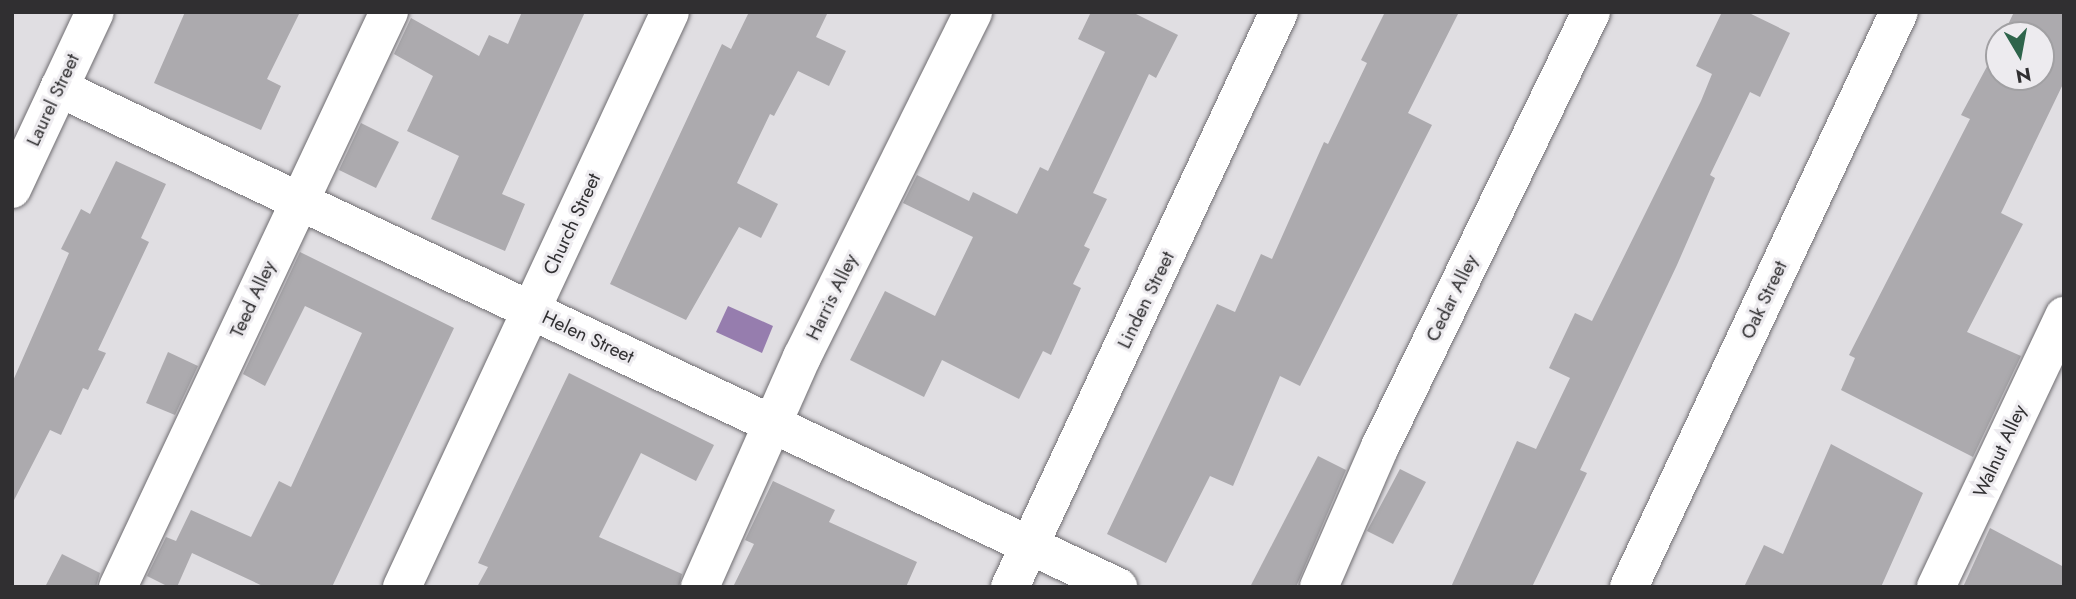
<!DOCTYPE html>
<style>
body{margin:0}
#map{position:relative;width:2076px;height:599px;overflow:hidden;background:#e0dee2;font-family:Jost,sans-serif}
div>[style]{position:absolute}
.water>*{inset:0;background:#967dae}
.building>*{inset:0;background:#acaaae}
.roads{filter:drop-shadow(0 0 2px #6f6d71) drop-shadow(0 0 2px #6f6d71)}
.minor>*{height:38px;margin:-19px;padding:0 19px;transform-origin:19px;border-radius:19px;background:#fff}
span{translate:-50% -50%;white-space:nowrap;text-align:center;line-height:1.15;-webkit-text-stroke:6px #edebef;paint-order:stroke}
.street-label{font-size:19px;color:#302f31}
.frame{position:absolute;inset:0;border:14px solid #302f31;pointer-events:none}
.north{position:absolute;left:1985px;top:21px;width:70px;height:70px;box-sizing:border-box;background:#edebef;border:2px solid #a1a0a3;border-radius:50%;rotate:170deg;font-size:19px;font-weight:700;line-height:28px;text-align:center;color:#302f31}
.north::after{content:'';display:block;margin:auto;width:24px;height:32px;background:#2e644b;clip-path:polygon(50% 0,100% 100%,50% 72%,0 100%)}
</style>
<div id="map">
<div class="water">
<i style="clip-path:polygon(728px 306px,773px 326px,762px 353px,716px 332px)"></i>
</div>
<div class="building">
<i style="clip-path:polygon(185px 12px,300px 12px,267px 79px,281px 86px,261px 130px,154px 83px)"></i>
<i style="clip-path:polygon(522px 12px,585px 12px,502px 194px,525px 204px,505px 251px,431px 219px,459px 156px,407px 131px,433px 76px,394px 54px,411px 18px,479px 56px,489px 35px,508px 44px)"></i>
<i style="clip-path:polygon(749px 12px,828px 12px,816px 37px,846px 51px,829px 86px,798px 71px,774px 116px,770px 114px,737px 183px,778px 204px,761px 238px,739px 227px,686px 320px,610px 284px,722px 44px,731px 49px)"></i>
<i style="clip-path:polygon(1091px 12px,1132px 12px,1178px 35px,1156px 78px,1149px 74px,1093px 193px,1107px 199px,1084px 246px,1090px 249px,1073px 284px,1081px 288px,1051px 355px,1043px 351px,1019px 399px,942px 360px,924px 397px,850px 360px,885px 291px,935px 316px,973px 237px,903px 203px,917px 175px,969px 201px,973px 192px,1017px 214px,1040px 167px,1048px 171px,1105px 52px,1078px 39px)"></i>
<i style="clip-path:polygon(1385px 12px,1459px 12px,1408px 113px,1432px 125px,1300px 386px,1280px 376px,1233px 486px,1210px 476px,1166px 563px,1107px 534px,1217px 304px,1235px 312px,1261px 254px,1272px 259px,1324px 142px,1328px 144px,1367px 63px,1361px 60px)"></i>
<i style="clip-path:polygon(1722px 12px,1747px 12px,1790px 33px,1760px 97px,1750px 92px,1710px 175px,1715px 178px,1677px 265px,1580px 470px,1587px 473px,1532px 587px,1451px 587px,1517px 441px,1536px 449px,1570px 378px,1549px 368px,1575px 313px,1592px 321px,1701px 101px,1712px 74px,1696px 66px)"></i>
<i style="clip-path:polygon(2014px 12px,2064px 12px,2064px 82px,2001px 213px,2023px 224px,1967px 332px,2021px 356px,1973px 457px,1841px 390px,1855px 358px,1849px 355px,1970px 119px,1961px 115px,1999px 44px,1999px 77px,2041px 77px,2041px 35px,2003px 35px)"></i>
<i style="clip-path:polygon(361px 123px,399px 142px,376px 188px,339px 170px)"></i>
<i style="clip-path:polygon(116px 161px,166px 184px,141px 238px,149px 242px,98px 350px,106px 353px,88px 390px,83px 388px,61px 435px,50px 430px,12px 504px,12px 383px,69px 253px,61px 249px,81px 209px,90px 214px)"></i>
<i style="clip-path:polygon(300px 252px,454px 328px,332px 587px,265px 587px,192px 553px,177px 587px,169px 587px,147px 576px,166px 537px,176px 541px,191px 510px,251px 537px,279px 481px,291px 487px,362px 333px,305px 306px,265px 386px,243px 374px)"></i>
<i style="clip-path:polygon(168px 352px,198px 366px,175px 415px,146px 403px)"></i>
<i style="clip-path:polygon(569px 373px,714px 445px,696px 481px,641px 453px,599px 537px,682px 574px,679px 587px,477px 587px,488px 567px,478px 563px)"></i>
<i style="clip-path:polygon(1831px 444px,1923px 493px,1881px 587px,1744px 587px,1764px 545px,1783px 554px)"></i>
<i style="clip-path:polygon(1318px 456px,1346px 470px,1296px 587px,1250px 587px)"></i>
<i style="clip-path:polygon(1400px 469px,1426px 482px,1393px 544px,1367px 531px)"></i>
<i style="clip-path:polygon(773px 481px,835px 510px,829px 522px,917px 562px,906px 587px,733px 587px,754px 544px,745px 540px)"></i>
<i style="clip-path:polygon(1990px 528px,2064px 567px,2064px 587px,1963px 587px)"></i>
<i style="clip-path:polygon(62px 554px,100px 573px,96px 587px,45px 587px)"></i>
</div>
<div class="roads">
<div class="minor">
<i style="left:59px;top:88px;width:1171px;rotate:25.23deg"></i>
<i style="left:12px;top:189px;width:195px;rotate:-64.9deg"></i>
<i style="left:118px;top:587px;width:636px;rotate:-64.77deg"></i>
<i style="left:402px;top:587px;width:634px;rotate:-65.01deg"></i>
<i style="left:700px;top:587px;width:252px;rotate:-66.1deg"></i>
<i style="left:802px;top:357px;width:385px;rotate:-63.6deg"></i>
<i style="left:1010px;top:587px;width:635px;rotate:-64.93deg"></i>
<i style="left:1319px;top:587px;width:153px;rotate:-66.5deg"></i>
<i style="left:1380px;top:447px;width:483px;rotate:-64.1deg"></i>
<i style="left:1629px;top:587px;width:635px;rotate:-64.85deg"></i>
<i style="left:1936px;top:587px;width:300px;rotate:-64.7deg"></i>
</div>
</div>
<div class="street-label">
<span style="left:53px;top:100px;rotate:-65deg">Laurel Street</span>
<span style="left:572px;top:224px;rotate:-65deg">Church Street</span>
<span style="left:832px;top:297px;rotate:-64deg">Harris Alley</span>
<span style="left:1452px;top:298px;rotate:-64deg">Cedar Alley</span>
<span style="left:253px;top:299px;rotate:-65deg">Teed Alley</span>
<span style="left:1146px;top:300px;rotate:-64deg">Linden Street</span>
<span style="left:1764px;top:300px;rotate:-65deg">Oak Street</span>
<span style="left:588px;top:337px;rotate:25deg">Helen Street</span>
<span style="left:2000px;top:451px;rotate:-65deg">Walnut Alley</span>
</div>
<div class="frame"></div>
<div class="north">N</div>
</div>
